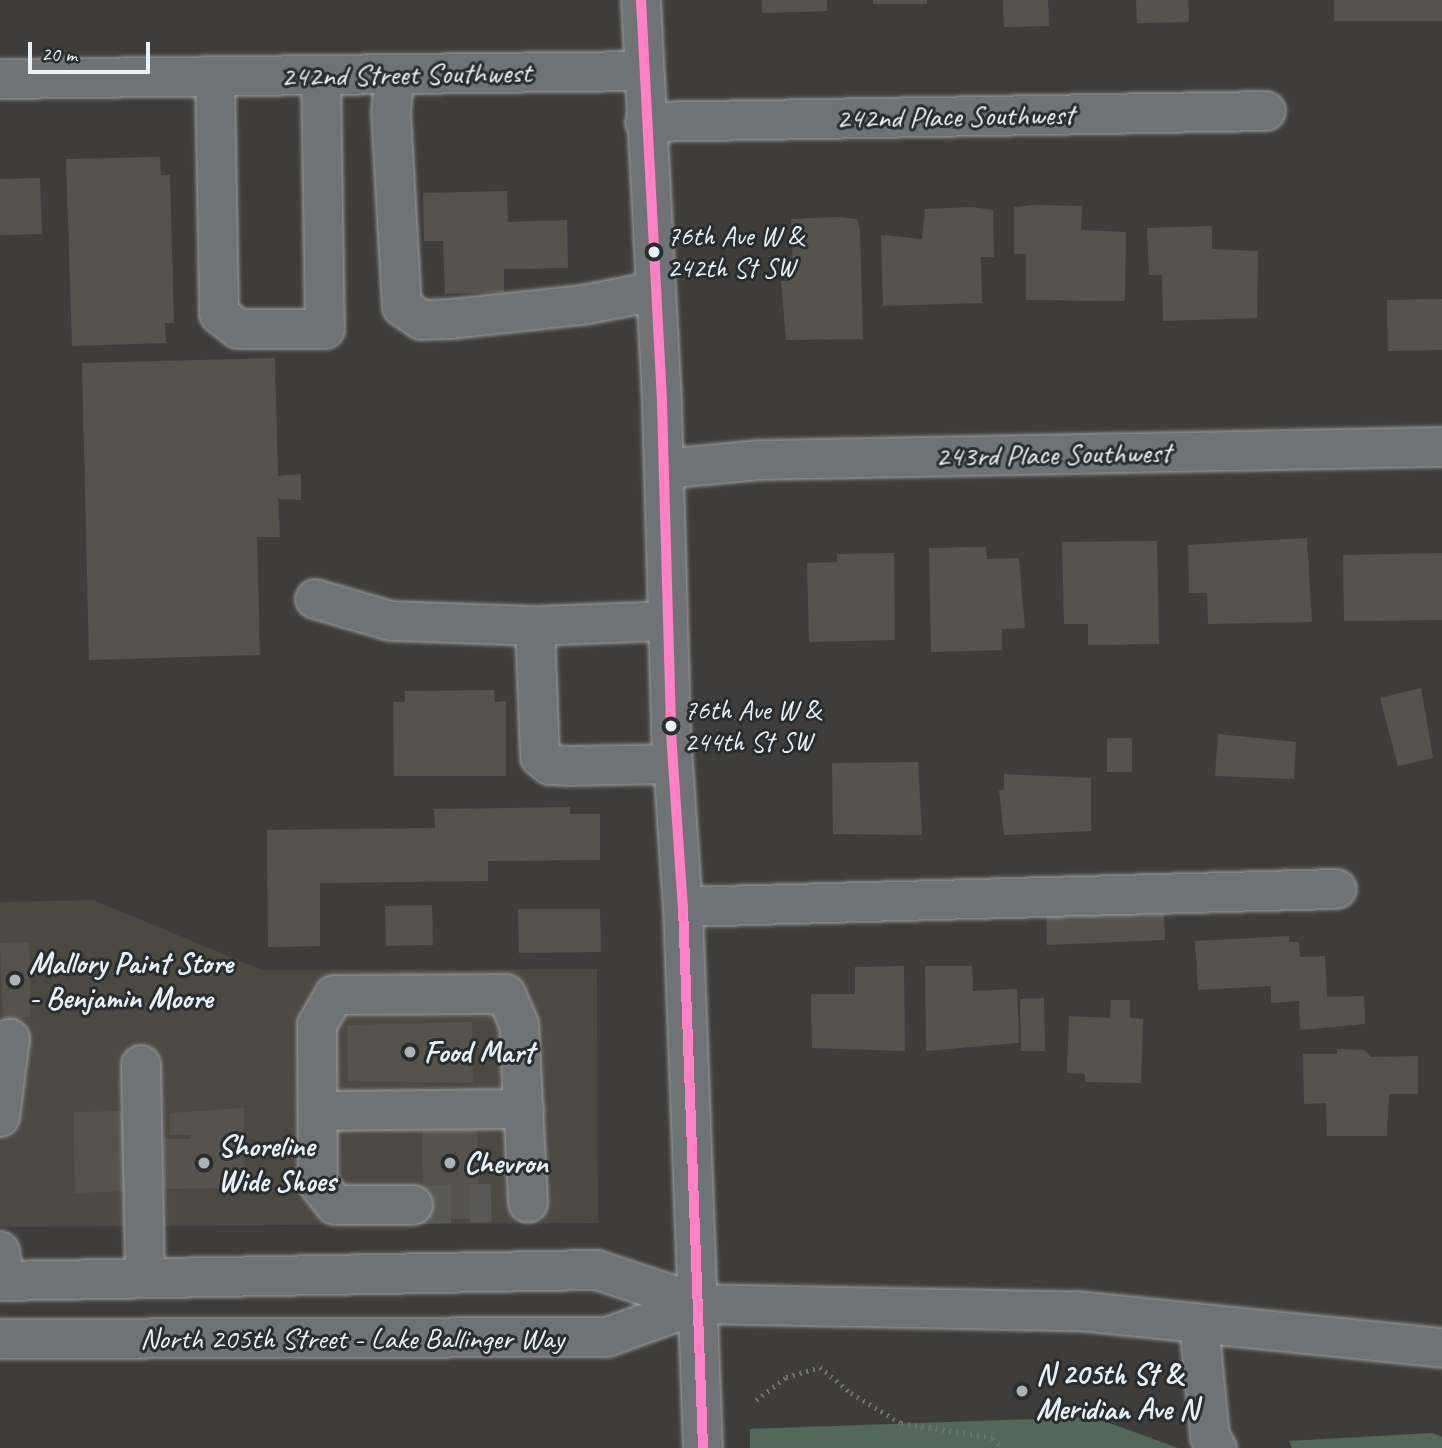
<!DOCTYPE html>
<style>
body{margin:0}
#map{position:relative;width:1442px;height:1448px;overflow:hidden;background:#3e3d3b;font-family:Caveat,sans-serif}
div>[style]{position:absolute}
.built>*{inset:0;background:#4c4842}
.green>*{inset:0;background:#536858}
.building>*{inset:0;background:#56534f}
.minor-tunnel>*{height:38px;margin-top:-19px;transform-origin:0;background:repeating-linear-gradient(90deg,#585857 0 38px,transparent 0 57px)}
.path>*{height:4.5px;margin-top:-2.25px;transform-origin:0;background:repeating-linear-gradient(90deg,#707272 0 2px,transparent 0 7px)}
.roads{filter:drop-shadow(0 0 2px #9e9fa0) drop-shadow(0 0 2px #9e9fa0)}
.minor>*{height:38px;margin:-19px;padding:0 19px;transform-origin:19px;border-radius:19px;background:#6f7375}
.major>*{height:38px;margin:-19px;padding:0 19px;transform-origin:19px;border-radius:19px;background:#6f7375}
.bus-1>*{height:10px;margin:-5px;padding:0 5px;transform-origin:5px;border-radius:5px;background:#ff80c5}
.dots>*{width:19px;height:19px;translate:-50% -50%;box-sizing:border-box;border:4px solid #2a2d2e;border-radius:50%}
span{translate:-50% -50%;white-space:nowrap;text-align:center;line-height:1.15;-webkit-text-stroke:6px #2a2d2e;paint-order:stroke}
.bus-label{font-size:28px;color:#e8f1f8}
.left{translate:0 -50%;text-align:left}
.street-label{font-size:30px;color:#e8f1f8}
.poi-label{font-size:30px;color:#e8f1f8;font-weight:700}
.scale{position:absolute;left:28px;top:42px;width:122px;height:32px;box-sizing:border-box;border:4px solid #e8f1f8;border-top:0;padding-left:9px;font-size:21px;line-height:24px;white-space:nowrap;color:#e8f1f8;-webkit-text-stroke:5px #2a2d2e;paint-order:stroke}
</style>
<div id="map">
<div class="built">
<i style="clip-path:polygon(93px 900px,262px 970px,597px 969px,598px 1223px,0 1227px,0 902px)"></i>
</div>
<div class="green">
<i style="clip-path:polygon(1093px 1417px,1178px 1448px,750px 1448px,750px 1429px)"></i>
<i style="clip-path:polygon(1432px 1433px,1442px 1437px,1442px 1448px,1292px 1448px,1289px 1441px)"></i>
</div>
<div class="building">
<i style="clip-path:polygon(762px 0,827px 0,827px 11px,762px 13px)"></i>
<i style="clip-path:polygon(873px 0,927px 0,927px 4px,873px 4px)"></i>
<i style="clip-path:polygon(1003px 0,1048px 0,1049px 26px,1004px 27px)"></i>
<i style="clip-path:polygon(1136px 0,1188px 0,1189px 22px,1137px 23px)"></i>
<i style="clip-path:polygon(1334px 0,1442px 0,1442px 21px,1334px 21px)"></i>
<i style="clip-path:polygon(160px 157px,161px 175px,170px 175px,174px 323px,165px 323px,166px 343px,72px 346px,66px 159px)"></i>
<i style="clip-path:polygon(40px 178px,42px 234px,0 235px,0 179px)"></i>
<i style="clip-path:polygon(507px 191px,508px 222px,567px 220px,568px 268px,504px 269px,504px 292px,445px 294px,443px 241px,424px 241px,423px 193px)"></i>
<i style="clip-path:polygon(1035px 205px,1082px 206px,1081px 230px,1126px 232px,1125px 301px,1026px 300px,1026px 254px,1014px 254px,1014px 207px)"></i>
<i style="clip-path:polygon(972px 207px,993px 210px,994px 257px,981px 257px,982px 303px,883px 306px,881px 235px,922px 239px,925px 209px)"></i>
<i style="clip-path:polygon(837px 217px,857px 219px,860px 230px,863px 339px,786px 340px,781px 281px,790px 281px,793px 266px,791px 219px)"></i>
<i style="clip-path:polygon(1212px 226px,1212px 249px,1258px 251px,1257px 318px,1163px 321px,1162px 275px,1149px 275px,1147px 228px)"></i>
<i style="clip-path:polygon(1442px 299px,1442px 350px,1388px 351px,1387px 300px)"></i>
<i style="clip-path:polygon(275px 358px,278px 476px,301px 474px,301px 500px,278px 499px,280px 537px,257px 537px,260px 655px,89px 660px,82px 363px)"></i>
<i style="clip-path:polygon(1307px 538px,1312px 622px,1208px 624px,1207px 593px,1189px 593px,1188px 545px)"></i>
<i style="clip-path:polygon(1157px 541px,1159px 644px,1088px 645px,1088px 624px,1064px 624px,1062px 542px)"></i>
<i style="clip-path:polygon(986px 547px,987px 559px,1019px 558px,1025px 628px,1002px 629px,1002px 650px,931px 652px,929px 548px)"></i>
<i style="clip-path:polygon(894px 553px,895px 640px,809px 642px,807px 563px,837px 562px,837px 554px)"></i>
<i style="clip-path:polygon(1442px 553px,1442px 620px,1344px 621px,1343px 555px)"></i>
<i style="clip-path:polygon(1421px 688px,1433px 758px,1398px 766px,1380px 698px)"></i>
<i style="clip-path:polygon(494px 690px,495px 702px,506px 701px,506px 776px,394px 776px,393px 702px,405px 702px,405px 691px)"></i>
<i style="clip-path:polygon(1218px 734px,1296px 742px,1294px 779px,1215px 776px)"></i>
<i style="clip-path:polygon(1107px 738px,1132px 738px,1132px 772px,1107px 772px)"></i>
<i style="clip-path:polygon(918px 762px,922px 835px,833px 834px,832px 763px)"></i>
<i style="clip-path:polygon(1004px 774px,1091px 778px,1091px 831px,1004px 835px,999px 790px,1004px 790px)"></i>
<i style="clip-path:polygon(570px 807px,570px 814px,600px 814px,600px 860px,488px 861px,488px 881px,320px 883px,320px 946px,268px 947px,267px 830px,435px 828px,434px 809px)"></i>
<i style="clip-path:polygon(1163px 899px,1165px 940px,1047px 945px,1046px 904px)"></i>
<i style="clip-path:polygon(432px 905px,433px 945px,386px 946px,385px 906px)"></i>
<i style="clip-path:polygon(518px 909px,600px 909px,601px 952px,519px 953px)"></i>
<i style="clip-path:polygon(1289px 936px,1289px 942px,1299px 942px,1300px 957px,1325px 956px,1327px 997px,1364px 996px,1365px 1024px,1300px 1030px,1299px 1001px,1271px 1003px,1271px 986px,1198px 990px,1195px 941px)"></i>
<i style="clip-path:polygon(29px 942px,31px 1017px,3px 1022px,0 943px)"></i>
<i style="clip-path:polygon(904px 966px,905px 1051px,812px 1048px,811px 994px,855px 994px,855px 967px)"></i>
<i style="clip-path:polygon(925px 966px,972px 966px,973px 991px,1017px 989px,1019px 1043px,926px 1051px)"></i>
<i style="clip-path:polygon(1044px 998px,1045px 1051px,1021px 1051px,1020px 999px)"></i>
<i style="clip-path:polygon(1111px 1000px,1130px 1000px,1130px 1018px,1143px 1019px,1141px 1083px,1085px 1082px,1085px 1074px,1067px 1073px,1069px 1016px,1110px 1018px)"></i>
<i style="clip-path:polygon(472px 1022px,473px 1083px,348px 1081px,347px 1025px)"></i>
<i style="clip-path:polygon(1337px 1049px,1364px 1050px,1371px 1057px,1418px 1056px,1418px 1094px,1389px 1094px,1387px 1136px,1327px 1136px,1326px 1103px,1304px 1104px,1303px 1054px,1337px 1054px)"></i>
<i style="clip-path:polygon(244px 1108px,245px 1188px,164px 1189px,164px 1139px,191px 1139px,191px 1135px,170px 1135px,170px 1113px)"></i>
<i style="clip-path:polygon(131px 1111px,133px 1191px,75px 1193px,73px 1112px)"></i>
<i style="clip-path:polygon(477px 1119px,479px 1218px,424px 1220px,422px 1120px)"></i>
</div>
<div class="minor-tunnel">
<i style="left:413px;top:1205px;width:78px;rotate:-1.5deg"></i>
</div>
<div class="path">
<i style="left:756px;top:1400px;width:38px;rotate:-37deg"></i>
<i style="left:786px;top:1377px;width:35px;rotate:-16deg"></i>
<i style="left:820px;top:1367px;width:40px;rotate:40deg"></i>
<i style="left:851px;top:1393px;width:58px;rotate:31deg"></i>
<i style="left:901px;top:1423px;width:93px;rotate:9.3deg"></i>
<i style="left:993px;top:1438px;width:13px;rotate:48deg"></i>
</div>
<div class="roads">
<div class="minor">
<i style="left:641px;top:0;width:405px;rotate:87deg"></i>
<i style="left:662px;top:404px;width:329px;rotate:88.4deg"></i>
<i style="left:671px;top:733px;width:174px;rotate:86.1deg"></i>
<i style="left:683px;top:907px;width:541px;rotate:87.88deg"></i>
<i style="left:395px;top:74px;width:38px;rotate:96deg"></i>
<i style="left:391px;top:112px;width:195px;rotate:86.8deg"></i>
<i style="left:402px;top:307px;width:23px;rotate:34deg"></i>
<i style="left:421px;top:320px;width:30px;rotate:-2deg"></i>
<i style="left:451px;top:319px;width:133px;rotate:-6.1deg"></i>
<i style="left:583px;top:305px;width:73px;rotate:-11deg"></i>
<i style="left:215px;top:76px;width:238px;rotate:89deg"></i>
<i style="left:219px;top:314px;width:24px;rotate:38deg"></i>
<i style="left:238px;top:329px;width:87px"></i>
<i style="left:325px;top:329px;width:254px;rotate:-90.9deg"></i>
<i style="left:0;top:79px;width:643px;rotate:-0.71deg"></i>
<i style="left:645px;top:122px;width:621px;rotate:-1.01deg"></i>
<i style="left:664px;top:469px;width:96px;rotate:-5.4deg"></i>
<i style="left:760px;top:460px;width:682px;rotate:-1.09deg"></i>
<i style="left:315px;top:599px;width:79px;rotate:16.1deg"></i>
<i style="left:391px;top:621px;width:144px;rotate:2deg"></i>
<i style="left:535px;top:626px;width:133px;rotate:-2.2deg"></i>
<i style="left:535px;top:626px;width:131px;rotate:87.8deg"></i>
<i style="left:540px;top:757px;width:13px;rotate:39deg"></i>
<i style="left:550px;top:765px;width:22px;rotate:3deg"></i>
<i style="left:572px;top:766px;width:101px;rotate:-1.1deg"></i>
<i style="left:683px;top:907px;width:654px;rotate:-1.58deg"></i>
<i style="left:141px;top:1065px;width:213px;rotate:88.9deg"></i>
<i style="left:318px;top:1111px;width:206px;rotate:-0.6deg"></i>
<i style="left:0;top:1117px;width:79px;rotate:-82.7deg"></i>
<i style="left:413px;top:1205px;width:78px;rotate:180deg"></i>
<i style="left:335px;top:1205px;width:28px;rotate:-128deg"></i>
<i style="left:318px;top:1183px;width:158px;rotate:-90.4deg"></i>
<i style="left:317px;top:1025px;width:34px;rotate:-60deg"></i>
<i style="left:334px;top:995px;width:172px;rotate:-0.3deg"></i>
<i style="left:506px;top:994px;width:33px;rotate:67deg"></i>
<i style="left:519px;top:1024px;width:179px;rotate:87.1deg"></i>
<i style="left:0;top:1251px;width:30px;rotate:81deg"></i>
<i style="left:1199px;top:1324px;width:114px;rotate:84.4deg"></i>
<i style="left:1210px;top:1437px;width:13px;rotate:58deg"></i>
</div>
<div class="major">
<i style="left:0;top:1281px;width:597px;rotate:-1.06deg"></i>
<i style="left:597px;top:1270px;width:108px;rotate:18.4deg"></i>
<i style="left:699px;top:1304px;width:379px;rotate:1.1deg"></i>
<i style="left:1078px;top:1311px;width:366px;rotate:5.8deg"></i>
<i style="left:0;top:1339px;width:607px;rotate:-0.19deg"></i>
<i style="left:607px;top:1337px;width:98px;rotate:-19.7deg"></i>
</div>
</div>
<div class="bus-1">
<i style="left:641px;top:0;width:405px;rotate:87deg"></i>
<i style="left:662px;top:404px;width:329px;rotate:88.4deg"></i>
<i style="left:671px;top:733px;width:174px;rotate:86.1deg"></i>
<i style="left:683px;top:907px;width:541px;rotate:87.88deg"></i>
</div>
<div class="dots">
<i style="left:654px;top:252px;background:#e8f1f8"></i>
<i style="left:671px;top:726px;background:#e8f1f8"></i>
<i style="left:15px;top:980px;background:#acb2b6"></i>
<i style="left:410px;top:1052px;background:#acb2b6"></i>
<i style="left:204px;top:1163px;background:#acb2b6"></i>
<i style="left:450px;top:1163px;background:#acb2b6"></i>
<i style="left:1022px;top:1391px;background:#acb2b6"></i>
</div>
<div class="bus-label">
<span class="left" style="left:667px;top:252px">76th Ave W &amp;<br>242th St SW</span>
<span class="left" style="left:684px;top:726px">76th Ave W &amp;<br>244th St SW</span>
</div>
<div class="street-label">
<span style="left:406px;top:74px;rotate:-1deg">242nd Street Southwest</span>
<span style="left:955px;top:116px;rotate:-1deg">242nd Place Southwest</span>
<span style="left:1053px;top:454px;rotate:-1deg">243rd Place Southwest</span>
<span style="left:352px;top:1338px">North 205th Street - Lake Ballinger Way</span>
</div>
<div class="poi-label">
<span class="left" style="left:29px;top:980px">Mallory Paint Store<br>- Benjamin Moore</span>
<span class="left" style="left:424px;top:1052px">Food Mart</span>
<span class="left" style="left:218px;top:1163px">Shoreline<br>Wide Shoes</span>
<span class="left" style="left:464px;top:1163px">Chevron</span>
<span class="left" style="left:1036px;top:1391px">N 205th St &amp;<br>Meridian Ave N</span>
</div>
<div class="scale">20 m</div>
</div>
